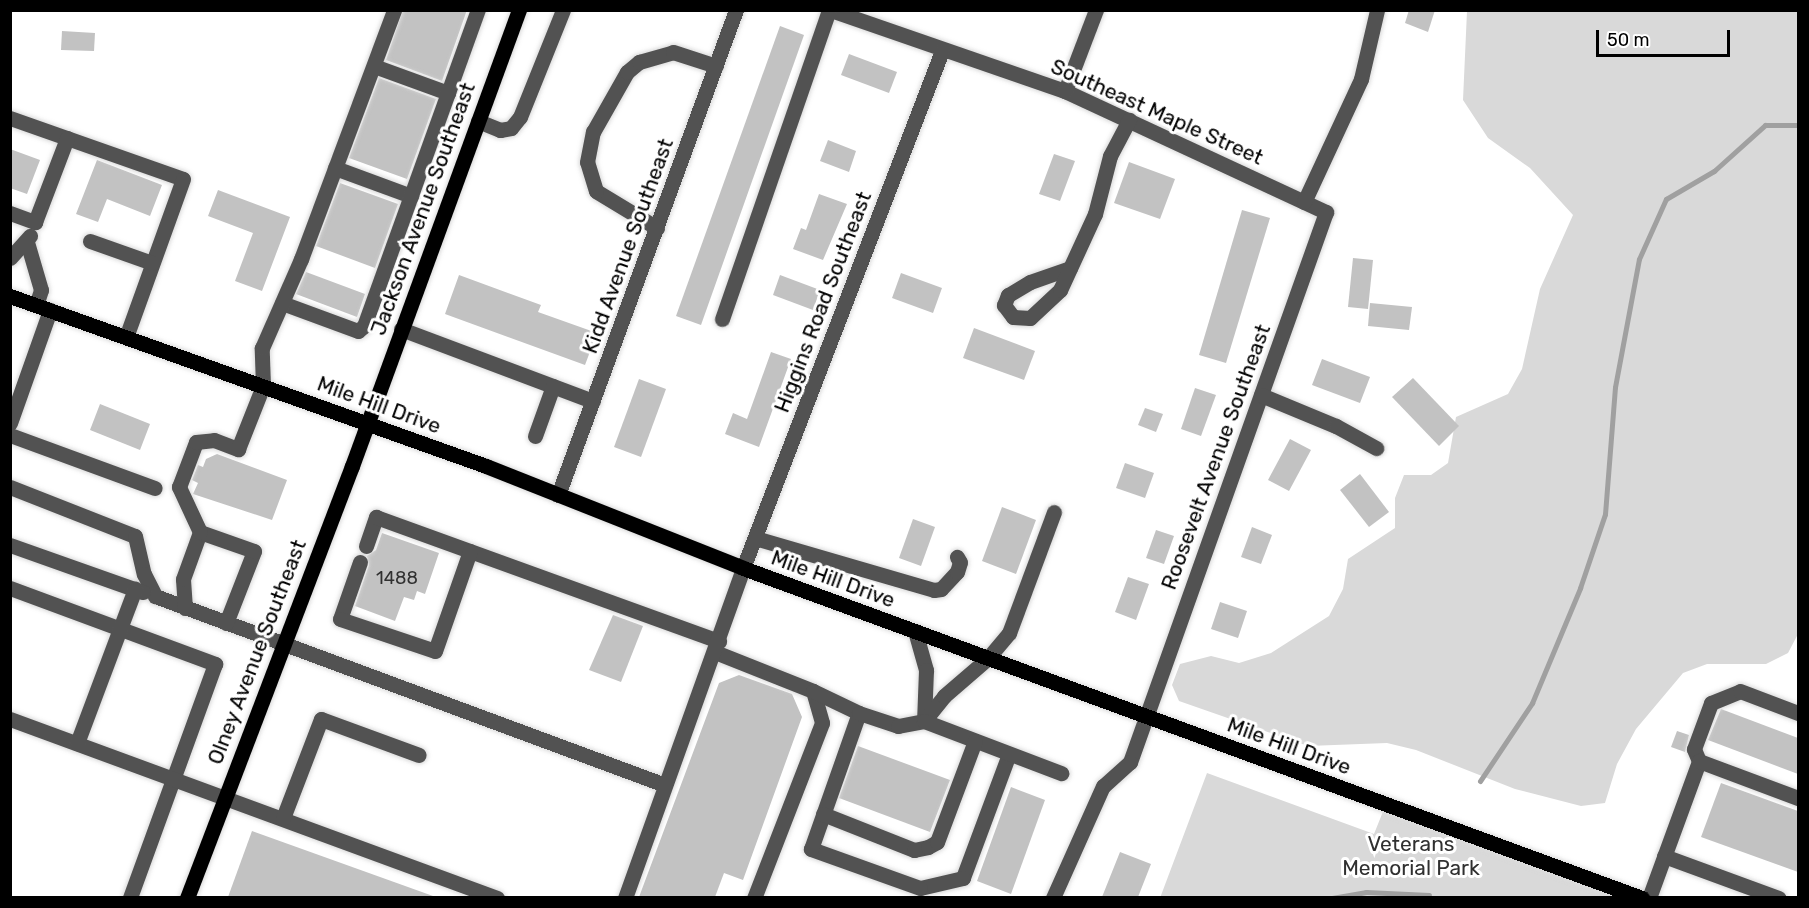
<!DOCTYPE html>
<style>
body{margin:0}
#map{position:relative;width:1809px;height:908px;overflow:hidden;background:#fff;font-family:Rubik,sans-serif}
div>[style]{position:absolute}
.green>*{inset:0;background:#d9d9d9}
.stream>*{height:5px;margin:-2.5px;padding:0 2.5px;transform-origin:2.5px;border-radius:2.5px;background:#a0a0a0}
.building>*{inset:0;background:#c2c2c2}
.roads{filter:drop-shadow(0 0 2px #dbdbdb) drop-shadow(0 0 2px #dbdbdb)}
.minor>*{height:15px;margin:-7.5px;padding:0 7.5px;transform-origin:7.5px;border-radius:7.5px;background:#525252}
.major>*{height:15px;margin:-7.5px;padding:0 7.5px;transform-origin:7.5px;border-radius:7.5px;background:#000}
span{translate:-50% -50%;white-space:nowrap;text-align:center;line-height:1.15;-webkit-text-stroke:6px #fff;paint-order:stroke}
.number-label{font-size:18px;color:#303030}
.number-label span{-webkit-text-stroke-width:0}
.street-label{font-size:21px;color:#000}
.park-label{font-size:21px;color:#303030}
.frame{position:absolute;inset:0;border:12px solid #000;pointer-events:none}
.scale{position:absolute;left:1596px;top:30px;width:134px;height:27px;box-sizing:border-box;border:3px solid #000;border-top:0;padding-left:8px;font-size:18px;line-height:21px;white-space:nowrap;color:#000;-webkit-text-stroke:4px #fff;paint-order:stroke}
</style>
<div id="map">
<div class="green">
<i style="clip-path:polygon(1467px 11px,1798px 11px,1798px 634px,1788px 653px,1766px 664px,1707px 664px,1683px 673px,1636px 729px,1617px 764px,1605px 803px,1581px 806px,1515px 789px,1416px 750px,1387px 743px,1308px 746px,1179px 701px,1172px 685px,1180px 664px,1211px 656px,1239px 663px,1271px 653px,1329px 616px,1343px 589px,1348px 559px,1395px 528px,1395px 498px,1404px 475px,1431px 475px,1448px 463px,1456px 417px,1508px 394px,1522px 369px,1540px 289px,1573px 215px,1530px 168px,1488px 138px,1463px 100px)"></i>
<i style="clip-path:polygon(1207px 773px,1374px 834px,1386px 804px,1642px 898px,1160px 898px)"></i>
</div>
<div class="stream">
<i style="left:1480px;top:781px;width:94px;rotate:-56.3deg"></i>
<i style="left:1532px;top:703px;width:125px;rotate:-67.3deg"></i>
<i style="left:1580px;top:588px;width:78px;rotate:-71.3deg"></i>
<i style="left:1605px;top:514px;width:127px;rotate:-85.5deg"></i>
<i style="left:1615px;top:387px;width:130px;rotate:-79.4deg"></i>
<i style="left:1639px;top:259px;width:66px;rotate:-65.8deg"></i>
<i style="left:1666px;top:199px;width:56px;rotate:-30.3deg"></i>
<i style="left:1714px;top:171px;width:69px;rotate:-42deg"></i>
<i style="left:1765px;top:125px;width:33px"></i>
<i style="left:1332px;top:898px;width:35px;rotate:-10deg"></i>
<i style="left:1366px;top:892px;width:63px;rotate:2.7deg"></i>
</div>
<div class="building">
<i style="clip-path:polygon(403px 10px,467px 10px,442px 81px,386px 60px)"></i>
<i style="clip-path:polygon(1409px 10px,1435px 10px,1428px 32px,1405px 23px)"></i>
<i style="clip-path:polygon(780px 26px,804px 35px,701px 325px,676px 316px)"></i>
<i style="clip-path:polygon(62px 31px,95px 33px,94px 51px,61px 50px)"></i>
<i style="clip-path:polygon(849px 54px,897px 72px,889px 93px,841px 75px)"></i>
<i style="clip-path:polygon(379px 78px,436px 99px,407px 179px,349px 158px)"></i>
<i style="clip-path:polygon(828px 140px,856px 151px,849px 172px,820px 161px)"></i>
<i style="clip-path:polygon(10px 149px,40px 160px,27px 194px,10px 188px)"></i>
<i style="clip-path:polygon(1054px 154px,1075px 161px,1060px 201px,1039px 194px)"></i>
<i style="clip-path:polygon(97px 160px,162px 185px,150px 216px,107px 199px,98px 222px,76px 214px)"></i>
<i style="clip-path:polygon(1129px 162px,1175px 179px,1160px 219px,1114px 203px)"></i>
<i style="clip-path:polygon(340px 183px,398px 204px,375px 268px,316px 246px)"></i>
<i style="clip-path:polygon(218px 190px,290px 217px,262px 291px,235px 281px,253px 233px,208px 216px)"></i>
<i style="clip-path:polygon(819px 194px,847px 204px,823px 260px,793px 249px,801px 228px,806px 230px)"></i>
<i style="clip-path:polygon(1242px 210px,1270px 218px,1226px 363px,1199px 355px)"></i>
<i style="clip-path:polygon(1353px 258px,1373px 260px,1368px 309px,1348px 307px)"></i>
<i style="clip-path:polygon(306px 272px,365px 294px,357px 317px,296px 294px)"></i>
<i style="clip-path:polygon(901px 273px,942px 288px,933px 313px,892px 298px)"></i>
<i style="clip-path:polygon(459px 275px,541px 305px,538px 312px,597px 333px,585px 365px,445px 314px)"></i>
<i style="clip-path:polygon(780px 275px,820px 290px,813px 310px,773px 295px)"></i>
<i style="clip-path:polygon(1370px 303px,1412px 307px,1409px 330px,1368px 326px)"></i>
<i style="clip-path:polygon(974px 328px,1035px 351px,1024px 380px,963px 358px)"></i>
<i style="clip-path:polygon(771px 352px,791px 359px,759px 447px,725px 434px,733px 413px,747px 419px)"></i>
<i style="clip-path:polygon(1322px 359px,1370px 377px,1360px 403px,1312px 385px)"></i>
<i style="clip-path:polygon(1413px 378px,1459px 426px,1439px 446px,1392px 397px)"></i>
<i style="clip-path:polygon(639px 379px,666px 389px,641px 457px,614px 447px)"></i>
<i style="clip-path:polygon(1195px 388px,1216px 395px,1201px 436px,1181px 429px)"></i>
<i style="clip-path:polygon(100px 404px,150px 424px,140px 450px,90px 430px)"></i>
<i style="clip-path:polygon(1145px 408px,1163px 414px,1156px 432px,1138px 425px)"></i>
<i style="clip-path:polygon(1290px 439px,1311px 450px,1289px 491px,1268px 480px)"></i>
<i style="clip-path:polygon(217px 454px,287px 480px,272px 520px,193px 494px,198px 483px,192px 480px,198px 465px,203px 467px,206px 459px)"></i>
<i style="clip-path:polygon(1125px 463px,1154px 473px,1145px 498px,1116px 488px)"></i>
<i style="clip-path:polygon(1360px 474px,1389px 512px,1369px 527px,1340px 490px)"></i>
<i style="clip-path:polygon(1002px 507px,1036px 520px,1016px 574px,982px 561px)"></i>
<i style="clip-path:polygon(913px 519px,935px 527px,921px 566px,899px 558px)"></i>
<i style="clip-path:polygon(1252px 527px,1272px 535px,1261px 564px,1241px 557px)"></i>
<i style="clip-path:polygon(1156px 530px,1174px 536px,1164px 564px,1146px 558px)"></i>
<i style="clip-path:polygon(382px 533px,439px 553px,425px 594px,417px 591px,414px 600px,404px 597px,395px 621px,355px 606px,369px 565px,367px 556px,376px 550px)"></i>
<i style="clip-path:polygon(1128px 577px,1149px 584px,1136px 620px,1115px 612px)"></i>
<i style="clip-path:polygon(1220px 602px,1247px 611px,1238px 638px,1211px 629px)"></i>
<i style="clip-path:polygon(613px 615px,643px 626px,621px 682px,589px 670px)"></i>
<i style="clip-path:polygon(739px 675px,792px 694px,802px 717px,743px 880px,724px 873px,715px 897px,639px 897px,719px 683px)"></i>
<i style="clip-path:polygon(1721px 709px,1798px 738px,1798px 774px,1708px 740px)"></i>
<i style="clip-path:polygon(1677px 731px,1689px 735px,1685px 752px,1671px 747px)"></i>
<i style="clip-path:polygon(858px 746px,950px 780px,930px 832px,839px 798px)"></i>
<i style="clip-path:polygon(1721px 783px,1798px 811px,1798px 872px,1701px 837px)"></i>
<i style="clip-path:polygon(1011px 787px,1045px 800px,1011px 894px,977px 881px)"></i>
<i style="clip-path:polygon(252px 831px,433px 896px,433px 897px,228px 897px)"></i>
<i style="clip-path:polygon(1120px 852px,1151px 864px,1138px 897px,1102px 897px)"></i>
</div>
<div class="roads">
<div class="minor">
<i style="left:831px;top:10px;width:248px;rotate:19.1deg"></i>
<i style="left:1065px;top:91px;width:288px;rotate:24.9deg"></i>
<i style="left:1326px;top:212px;width:584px;rotate:109.61deg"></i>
<i style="left:1130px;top:762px;width:36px;rotate:138deg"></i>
<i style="left:1103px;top:786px;width:123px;rotate:114.1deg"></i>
<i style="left:374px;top:66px;width:79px;rotate:20deg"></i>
<i style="left:1065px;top:91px;width:87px;rotate:-69.1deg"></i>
<i style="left:10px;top:118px;width:183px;rotate:19.4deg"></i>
<i style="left:183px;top:179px;width:168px;rotate:109.8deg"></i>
<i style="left:478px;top:121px;width:24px;rotate:22deg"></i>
<i style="left:500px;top:130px;width:11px;rotate:-10deg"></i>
<i style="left:511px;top:128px;width:14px;rotate:-51deg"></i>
<i style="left:520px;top:117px;width:115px;rotate:-68.1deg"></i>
<i style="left:335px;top:168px;width:81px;rotate:20.2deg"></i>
<i style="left:1304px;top:202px;width:136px;rotate:-65.1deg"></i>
<i style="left:1361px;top:79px;width:71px;rotate:-76.9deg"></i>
<i style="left:10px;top:213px;width:27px;rotate:20deg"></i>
<i style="left:35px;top:222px;width:90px;rotate:-69.1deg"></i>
<i style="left:657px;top:228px;width:71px;rotate:-148.8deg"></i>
<i style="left:596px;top:191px;width:30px;rotate:-107deg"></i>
<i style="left:587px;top:162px;width:31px;rotate:-79deg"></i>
<i style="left:593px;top:132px;width:69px;rotate:-60.5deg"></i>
<i style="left:627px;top:72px;width:16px;rotate:-40deg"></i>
<i style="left:639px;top:62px;width:35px;rotate:-16deg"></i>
<i style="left:673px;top:52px;width:45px;rotate:18deg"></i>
<i style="left:90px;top:241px;width:66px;rotate:19.5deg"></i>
<i style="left:27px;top:242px;width:50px;rotate:73.7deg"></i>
<i style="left:41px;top:290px;width:16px;rotate:108deg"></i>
<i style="left:10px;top:258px;width:30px;rotate:-48deg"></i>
<i style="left:1070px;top:268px;width:42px;rotate:160.7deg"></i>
<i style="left:1030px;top:282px;width:26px;rotate:149deg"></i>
<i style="left:1008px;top:295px;width:11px;rotate:112deg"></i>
<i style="left:1004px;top:305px;width:15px;rotate:53deg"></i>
<i style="left:1013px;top:317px;width:17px;rotate:3deg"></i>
<i style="left:1030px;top:318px;width:41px;rotate:-43deg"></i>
<i style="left:1060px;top:290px;width:84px;rotate:-65.3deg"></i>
<i style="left:1095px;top:214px;width:60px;rotate:-75.5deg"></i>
<i style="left:1110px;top:156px;width:41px;rotate:-62.2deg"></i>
<i style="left:282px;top:303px;width:81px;rotate:20.2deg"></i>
<i style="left:358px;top:331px;width:8px;rotate:-40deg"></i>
<i style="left:364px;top:326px;width:336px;rotate:-70.2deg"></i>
<i style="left:722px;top:319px;width:327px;rotate:-70.9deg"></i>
<i style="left:401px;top:329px;width:205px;rotate:20.6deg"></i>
<i style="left:1261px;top:395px;width:81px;rotate:22.5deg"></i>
<i style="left:1336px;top:426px;width:46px;rotate:28.8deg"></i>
<i style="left:10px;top:423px;width:120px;rotate:-70.5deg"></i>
<i style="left:10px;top:435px;width:154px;rotate:20.1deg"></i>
<i style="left:535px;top:436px;width:53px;rotate:-70.2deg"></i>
<i style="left:10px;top:487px;width:134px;rotate:21.4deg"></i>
<i style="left:135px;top:536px;width:39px;rotate:77deg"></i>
<i style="left:144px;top:574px;width:25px;rotate:63deg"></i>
<i style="left:155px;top:596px;width:544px;rotate:20.33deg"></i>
<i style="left:558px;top:495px;width:517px;rotate:-69.85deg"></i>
<i style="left:755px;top:538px;width:186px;rotate:16.2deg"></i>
<i style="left:934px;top:590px;width:7px;rotate:-8deg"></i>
<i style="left:941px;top:589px;width:23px;rotate:-47deg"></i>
<i style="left:957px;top:572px;width:10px;rotate:-73deg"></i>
<i style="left:960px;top:562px;width:6px;rotate:-121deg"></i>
<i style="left:10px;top:545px;width:141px;rotate:19.5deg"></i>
<i style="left:366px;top:546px;width:31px;rotate:-71deg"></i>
<i style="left:376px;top:517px;width:365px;rotate:19.9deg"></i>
<i style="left:360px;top:562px;width:60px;rotate:109.3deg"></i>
<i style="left:340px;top:619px;width:100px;rotate:18.6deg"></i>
<i style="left:435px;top:651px;width:106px;rotate:-70.7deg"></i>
<i style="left:10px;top:588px;width:219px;rotate:20.3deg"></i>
<i style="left:215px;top:664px;width:249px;rotate:110deg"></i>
<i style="left:185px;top:608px;width:29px;rotate:-94deg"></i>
<i style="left:183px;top:579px;width:50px;rotate:-70.1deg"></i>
<i style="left:226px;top:623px;width:77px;rotate:-68.7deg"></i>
<i style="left:254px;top:551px;width:57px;rotate:-160.6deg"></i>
<i style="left:200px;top:532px;width:50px;rotate:-115deg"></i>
<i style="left:179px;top:487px;width:48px;rotate:-69.3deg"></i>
<i style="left:196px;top:442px;width:18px;rotate:-6deg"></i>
<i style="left:214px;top:440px;width:26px;rotate:21deg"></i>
<i style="left:238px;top:449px;width:68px;rotate:-68.4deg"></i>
<i style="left:263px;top:386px;width:38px;rotate:-92deg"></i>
<i style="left:262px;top:348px;width:97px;rotate:-66.3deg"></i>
<i style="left:301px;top:259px;width:266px;rotate:-69.5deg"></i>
<i style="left:915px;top:631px;width:41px;rotate:74.2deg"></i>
<i style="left:926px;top:670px;width:51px;rotate:92.2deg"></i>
<i style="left:924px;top:721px;width:32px;rotate:-51deg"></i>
<i style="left:944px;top:696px;width:58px;rotate:-40.8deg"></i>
<i style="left:988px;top:658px;width:33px;rotate:-50deg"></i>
<i style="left:1009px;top:633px;width:129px;rotate:-69.6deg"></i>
<i style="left:715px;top:652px;width:105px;rotate:21.7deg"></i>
<i style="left:813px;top:691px;width:33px;rotate:74deg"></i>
<i style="left:822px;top:723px;width:188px;rotate:111.2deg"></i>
<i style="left:813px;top:691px;width:51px;rotate:25.6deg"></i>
<i style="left:10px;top:719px;width:519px;rotate:20.18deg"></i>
<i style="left:77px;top:743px;width:165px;rotate:-69.4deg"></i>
<i style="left:1009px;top:754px;width:132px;rotate:110.4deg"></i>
<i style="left:963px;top:878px;width:44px;rotate:166.9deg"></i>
<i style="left:920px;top:888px;width:116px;rotate:-160.3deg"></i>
<i style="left:811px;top:849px;width:144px;rotate:-70.6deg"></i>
<i style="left:859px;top:713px;width:41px;rotate:18.4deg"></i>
<i style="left:898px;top:726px;width:26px;rotate:-11deg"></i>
<i style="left:924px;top:721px;width:147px;rotate:20.8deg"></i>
<i style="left:1699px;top:761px;width:13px;rotate:-113deg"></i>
<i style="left:1694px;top:749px;width:49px;rotate:-69.7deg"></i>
<i style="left:1711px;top:703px;width:31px;rotate:-22deg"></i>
<i style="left:1740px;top:691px;width:62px;rotate:20.8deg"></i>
<i style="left:823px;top:814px;width:98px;rotate:21.6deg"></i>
<i style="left:914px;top:850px;width:14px;rotate:-12deg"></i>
<i style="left:928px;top:847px;width:10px;rotate:-29deg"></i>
<i style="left:937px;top:842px;width:108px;rotate:-69.4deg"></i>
<i style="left:283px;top:818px;width:106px;rotate:-69deg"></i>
<i style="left:321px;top:719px;width:104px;rotate:20.2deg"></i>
<i style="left:1664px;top:856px;width:122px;rotate:20.1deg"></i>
<i style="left:625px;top:898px;width:350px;rotate:-70.3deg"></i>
<i style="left:743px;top:568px;width:554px;rotate:-68.95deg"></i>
<i style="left:1649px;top:898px;width:146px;rotate:-69.9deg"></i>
<i style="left:1699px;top:761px;width:106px;rotate:20.5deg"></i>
</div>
<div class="major">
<i style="left:10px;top:296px;width:505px;rotate:19.65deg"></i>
<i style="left:486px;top:466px;width:277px;rotate:21.6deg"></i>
<i style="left:743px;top:568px;width:958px;rotate:20.16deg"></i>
<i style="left:187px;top:898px;width:462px;rotate:-69.1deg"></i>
<i style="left:352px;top:466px;width:486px;rotate:-69.9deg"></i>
</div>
</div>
<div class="number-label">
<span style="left:397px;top:578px">1488</span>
</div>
<div class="street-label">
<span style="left:1157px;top:112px;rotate:24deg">Southeast Maple Street</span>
<span style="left:423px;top:209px;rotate:-70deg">Jackson Avenue Southeast</span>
<span style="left:628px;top:246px;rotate:-70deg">Kidd Avenue Southeast</span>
<span style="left:823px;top:302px;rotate:-69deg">Higgins Road Southeast</span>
<span style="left:379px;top:405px;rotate:20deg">Mile Hill Drive</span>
<span style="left:1216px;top:457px;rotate:-70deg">Roosevelt Avenue Southeast</span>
<span style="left:833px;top:579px;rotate:20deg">Mile Hill Drive</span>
<span style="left:257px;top:652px;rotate:-69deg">Olney Avenue Southeast</span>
<span style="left:1289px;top:746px;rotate:20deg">Mile Hill Drive</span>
</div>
<div class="park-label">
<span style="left:1411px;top:856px">Veterans<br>Memorial Park</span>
</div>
<div class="frame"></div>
<div class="scale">50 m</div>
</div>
